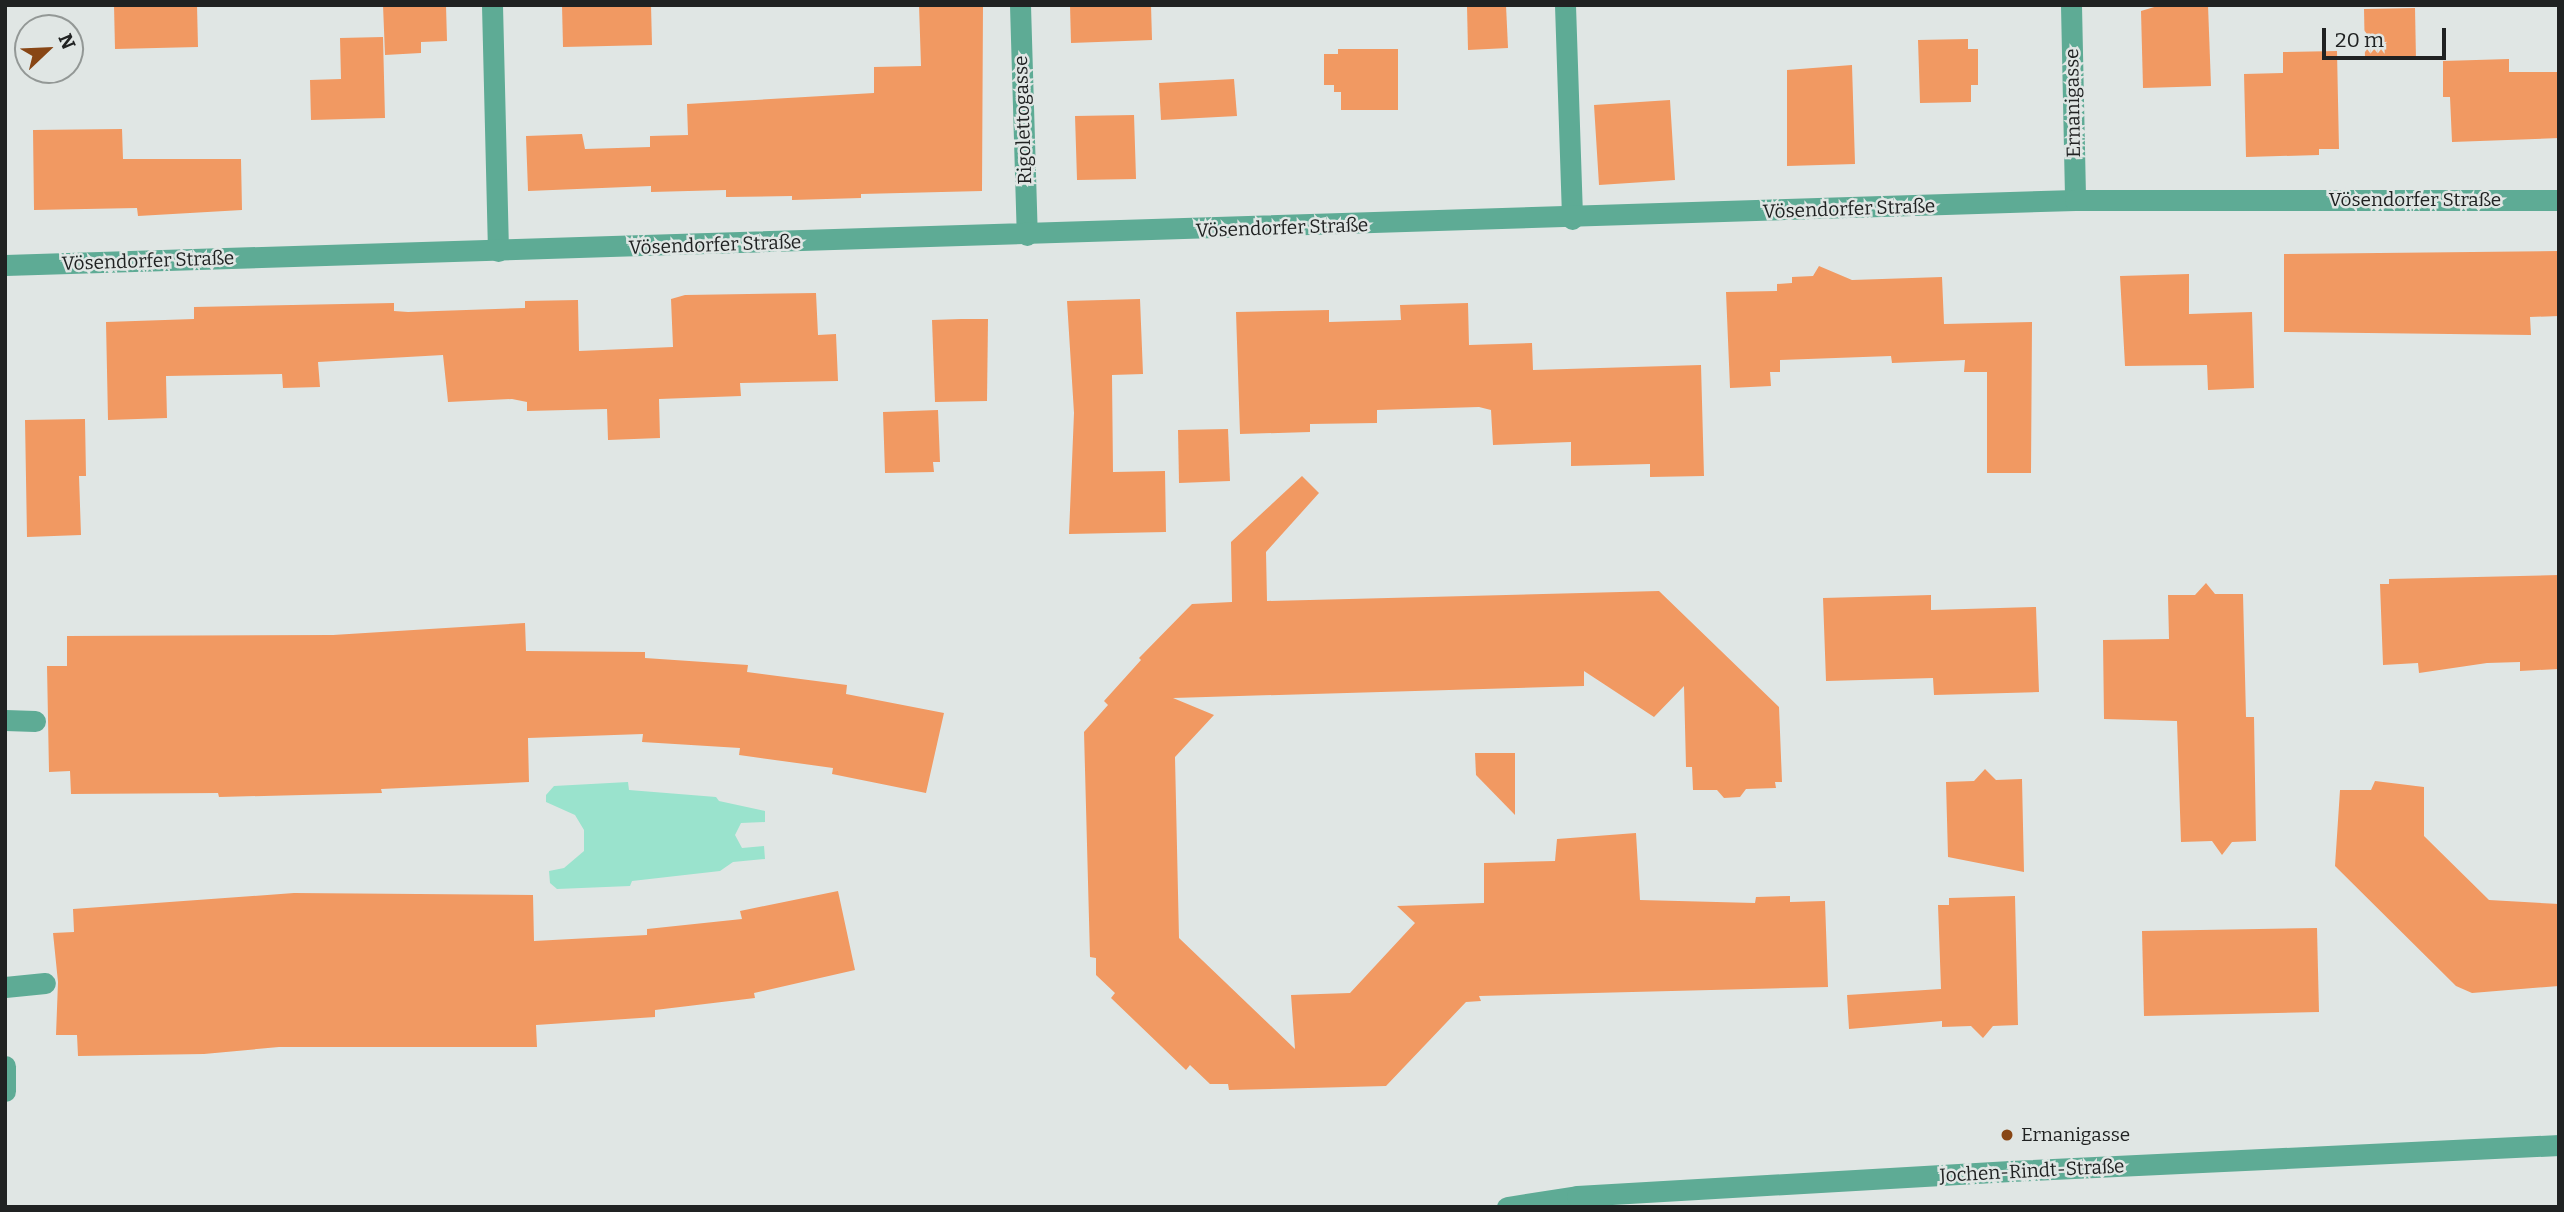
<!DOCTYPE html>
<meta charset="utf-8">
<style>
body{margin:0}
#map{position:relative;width:2564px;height:1212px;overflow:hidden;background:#e0e6e4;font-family:Bitter,serif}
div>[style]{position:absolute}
.green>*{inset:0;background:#9ae3cd}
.building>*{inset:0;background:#f19962}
.lane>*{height:21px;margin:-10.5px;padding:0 10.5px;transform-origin:10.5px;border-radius:10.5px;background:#5eab95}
.street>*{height:21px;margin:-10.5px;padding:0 10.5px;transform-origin:10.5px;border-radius:10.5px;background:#5eab95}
.dots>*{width:19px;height:19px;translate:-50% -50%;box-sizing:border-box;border:4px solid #e0e6e4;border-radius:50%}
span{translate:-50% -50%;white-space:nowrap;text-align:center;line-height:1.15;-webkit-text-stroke:5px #e0e6e4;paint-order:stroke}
.street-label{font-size:19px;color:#202222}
.poi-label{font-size:19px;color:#202222}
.left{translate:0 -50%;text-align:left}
.frame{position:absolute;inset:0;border:7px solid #202222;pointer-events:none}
.north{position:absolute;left:14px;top:14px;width:70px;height:70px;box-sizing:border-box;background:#e0e6e4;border:2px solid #939896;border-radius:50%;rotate:67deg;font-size:19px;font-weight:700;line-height:28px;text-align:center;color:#202222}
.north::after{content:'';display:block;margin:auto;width:24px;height:32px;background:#884615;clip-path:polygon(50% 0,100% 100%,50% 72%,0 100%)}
.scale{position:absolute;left:2322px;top:28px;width:124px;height:32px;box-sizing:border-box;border:4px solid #202222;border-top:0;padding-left:9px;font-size:21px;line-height:24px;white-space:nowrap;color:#202222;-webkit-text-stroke:5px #e0e6e4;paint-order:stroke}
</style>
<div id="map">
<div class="green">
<i style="clip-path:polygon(628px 782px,629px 790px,716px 797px,719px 801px,765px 811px,765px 822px,741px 823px,735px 835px,742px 848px,764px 846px,765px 859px,733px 862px,720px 871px,632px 881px,630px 886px,557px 889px,550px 883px,549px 871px,564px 868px,584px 851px,584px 830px,575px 815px,546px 802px,546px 795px,554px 786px)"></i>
</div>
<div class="building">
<i style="clip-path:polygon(114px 5px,197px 5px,198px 47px,115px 49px)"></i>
<i style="clip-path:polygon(383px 5px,446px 5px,447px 41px,421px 42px,421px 53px,385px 55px)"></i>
<i style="clip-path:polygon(562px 5px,651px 5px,652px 45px,563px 47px)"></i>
<i style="clip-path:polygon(919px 5px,983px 5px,982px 191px,861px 194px,861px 198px,792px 200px,792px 196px,726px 197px,726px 190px,651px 192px,651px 186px,528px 191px,526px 136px,582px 134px,585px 149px,650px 147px,650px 136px,688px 135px,687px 104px,874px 93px,874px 67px,921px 66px)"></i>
<i style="clip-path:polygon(1070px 5px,1151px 5px,1152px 40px,1071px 43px)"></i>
<i style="clip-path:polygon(1506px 5px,1508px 48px,1468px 50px,1467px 6px)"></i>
<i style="clip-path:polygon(2208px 5px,2211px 86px,2143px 88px,2141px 11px,2161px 5px)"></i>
<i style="clip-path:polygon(2415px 8px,2416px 60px,2365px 59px,2364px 9px)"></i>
<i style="clip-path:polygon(383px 37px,385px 118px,311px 120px,310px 80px,341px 79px,340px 38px)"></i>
<i style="clip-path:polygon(1968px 39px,1968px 49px,1978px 49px,1978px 85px,1971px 85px,1971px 102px,1920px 103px,1918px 40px)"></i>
<i style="clip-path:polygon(1338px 49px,1398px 49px,1398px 110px,1341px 110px,1341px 92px,1334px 92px,1334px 85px,1324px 85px,1324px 54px,1338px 54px)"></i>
<i style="clip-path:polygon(2337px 51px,2339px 149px,2319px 149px,2319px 155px,2246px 157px,2244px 74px,2283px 73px,2283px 52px)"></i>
<i style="clip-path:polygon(2509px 59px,2509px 72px,2559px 72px,2559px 138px,2452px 142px,2450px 97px,2443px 97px,2443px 61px)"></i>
<i style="clip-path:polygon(1852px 65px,1855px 164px,1787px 166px,1787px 70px)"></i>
<i style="clip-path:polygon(1234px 79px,1237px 116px,1161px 120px,1159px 83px)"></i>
<i style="clip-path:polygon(1670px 100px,1675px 180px,1599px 185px,1594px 105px)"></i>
<i style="clip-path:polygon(1134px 115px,1136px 179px,1077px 180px,1075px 116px)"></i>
<i style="clip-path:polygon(122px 129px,123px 159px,241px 159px,242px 210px,138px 216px,137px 208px,34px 210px,33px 130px)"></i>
<i style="clip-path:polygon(2559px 251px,2559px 316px,2530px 317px,2531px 335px,2284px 332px,2284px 254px)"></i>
<i style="clip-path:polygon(1819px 266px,1852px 280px,1942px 277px,1944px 324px,2032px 322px,2031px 473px,1987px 473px,1987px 372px,1964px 372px,1965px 360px,1892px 363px,1891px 356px,1780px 360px,1780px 372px,1770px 372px,1771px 386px,1730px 388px,1726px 292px,1777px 291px,1777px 284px,1792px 283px,1792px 277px,1813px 276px)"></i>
<i style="clip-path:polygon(2189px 274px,2189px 314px,2252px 312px,2254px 388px,2208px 390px,2207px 365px,2125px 366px,2120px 276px)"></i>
<i style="clip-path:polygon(816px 293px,818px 335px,836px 334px,838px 381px,740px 383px,741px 396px,659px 399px,660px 438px,608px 440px,607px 409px,527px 411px,527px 402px,512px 399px,448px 402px,443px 355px,318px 362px,320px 387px,283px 388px,282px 374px,166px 376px,167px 418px,108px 420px,106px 322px,194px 319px,194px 307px,394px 303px,394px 311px,408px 312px,525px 308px,525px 301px,578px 300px,579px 351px,673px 347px,671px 299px,685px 295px)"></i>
<i style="clip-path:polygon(1140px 299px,1143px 374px,1112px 375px,1113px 472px,1165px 471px,1166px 532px,1069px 534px,1074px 413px,1067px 301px)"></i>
<i style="clip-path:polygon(1468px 303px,1469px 345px,1532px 343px,1533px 370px,1701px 365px,1704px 476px,1650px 477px,1650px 464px,1571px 466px,1571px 442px,1493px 445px,1491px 410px,1479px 407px,1377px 410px,1377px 423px,1310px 424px,1310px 432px,1240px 434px,1236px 312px,1329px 310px,1329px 322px,1401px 320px,1400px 305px)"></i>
<i style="clip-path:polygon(961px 319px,988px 319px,987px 401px,935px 402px,932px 320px)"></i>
<i style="clip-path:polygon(938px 410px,940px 462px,933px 462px,934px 472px,885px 473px,883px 412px)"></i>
<i style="clip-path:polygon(85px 419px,86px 476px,79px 476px,81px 535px,27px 537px,25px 420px)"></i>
<i style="clip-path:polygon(1228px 429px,1230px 481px,1179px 483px,1178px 430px)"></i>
<i style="clip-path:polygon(1302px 476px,1319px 493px,1266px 552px,1267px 601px,1659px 591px,1779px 707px,1782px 782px,1775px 782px,1776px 788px,1746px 789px,1740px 797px,1724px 798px,1717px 790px,1693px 790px,1692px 767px,1686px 767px,1684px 686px,1654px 717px,1584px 671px,1584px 686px,1173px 698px,1214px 715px,1175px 757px,1179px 938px,1295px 1049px,1291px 995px,1350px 993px,1415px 923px,1397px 906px,1484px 903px,1484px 863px,1555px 861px,1557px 839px,1636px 833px,1640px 900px,1755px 903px,1756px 897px,1790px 896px,1790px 902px,1825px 901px,1828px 987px,1479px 996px,1481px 1001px,1466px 1002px,1386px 1086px,1229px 1090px,1228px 1084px,1210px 1084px,1190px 1065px,1186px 1070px,1111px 998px,1115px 993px,1096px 975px,1096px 958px,1090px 957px,1084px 732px,1108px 705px,1104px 701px,1141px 660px,1139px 658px,1192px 604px,1232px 602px,1231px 542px)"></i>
<i style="clip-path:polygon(2559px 575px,2559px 669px,2520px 671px,2520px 662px,2487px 663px,2419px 673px,2418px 663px,2383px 665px,2380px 584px,2389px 584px,2389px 579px)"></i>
<i style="clip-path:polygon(2206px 583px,2215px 594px,2243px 594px,2246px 717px,2254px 717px,2256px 841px,2232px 842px,2222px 855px,2212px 841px,2181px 842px,2177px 721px,2104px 719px,2103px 640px,2169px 639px,2168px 595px,2195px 595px)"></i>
<i style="clip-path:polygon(1931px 595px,1931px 610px,2036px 607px,2039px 692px,1934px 695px,1933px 678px,1826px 681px,1823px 598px)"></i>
<i style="clip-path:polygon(525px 623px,526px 651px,645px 652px,645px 658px,748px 665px,747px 672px,847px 685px,846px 694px,944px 713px,926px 793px,832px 774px,833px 768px,739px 755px,740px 748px,642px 742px,643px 734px,528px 738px,529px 782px,381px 789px,382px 793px,219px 797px,218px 793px,71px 794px,70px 771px,49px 772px,47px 666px,67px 666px,67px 636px,333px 635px)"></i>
<i style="clip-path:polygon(1475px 753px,1515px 753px,1515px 815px,1476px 775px)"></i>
<i style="clip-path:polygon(1985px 769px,1996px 780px,2022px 779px,2024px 872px,1948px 857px,1946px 782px,1974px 781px)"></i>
<i style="clip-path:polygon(2375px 781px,2424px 787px,2424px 836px,2489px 900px,2559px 904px,2559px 986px,2472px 993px,2456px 986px,2335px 866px,2340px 790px,2371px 790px)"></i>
<i style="clip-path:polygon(838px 891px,855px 970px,754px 993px,755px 998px,655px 1010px,655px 1017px,536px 1025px,537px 1047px,279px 1047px,204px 1054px,78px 1056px,77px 1035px,56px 1035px,58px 982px,53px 933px,74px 932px,73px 909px,294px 893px,533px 895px,534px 941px,647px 935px,647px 929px,742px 919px,740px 911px)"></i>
<i style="clip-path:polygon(2015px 896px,2018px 1025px,1993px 1026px,1983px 1038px,1971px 1026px,1942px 1027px,1942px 1021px,1849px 1029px,1847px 995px,1941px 989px,1938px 905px,1949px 905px,1949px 898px)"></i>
<i style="clip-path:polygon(2317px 928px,2319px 1012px,2144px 1016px,2142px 931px)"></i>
</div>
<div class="lane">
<i style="left:492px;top:5px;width:246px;rotate:88.6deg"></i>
<i style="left:1565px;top:5px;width:214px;rotate:88.1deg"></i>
<i style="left:5px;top:720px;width:30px;rotate:2deg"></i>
<i style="left:5px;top:987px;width:40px;rotate:-5.7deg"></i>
<i style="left:5px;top:1066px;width:25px;rotate:90deg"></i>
</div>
<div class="street">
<i style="left:1020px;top:5px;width:230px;rotate:88.3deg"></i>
<i style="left:2071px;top:5px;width:195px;rotate:88.8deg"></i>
<i style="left:5px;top:265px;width:2071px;rotate:-1.8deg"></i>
<i style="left:2075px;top:200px;width:484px"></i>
<i style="left:1507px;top:1207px;width:71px;rotate:-8.9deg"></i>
<i style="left:1577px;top:1196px;width:434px;rotate:-3.3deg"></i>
<i style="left:2010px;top:1171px;width:550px;rotate:-2.71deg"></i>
</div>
<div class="dots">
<i style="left:2007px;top:1135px;background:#884615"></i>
</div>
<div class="street-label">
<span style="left:2073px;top:103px;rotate:-91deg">Ernanigasse</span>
<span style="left:1023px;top:120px;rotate:-92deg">Rigolettogasse</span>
<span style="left:2415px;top:200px">Vösendorfer Straße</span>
<span style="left:1849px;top:209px;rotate:-2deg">Vösendorfer Straße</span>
<span style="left:1282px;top:228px;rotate:-2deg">Vösendorfer Straße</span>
<span style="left:715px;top:245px;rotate:-2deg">Vösendorfer Straße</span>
<span style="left:148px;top:261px;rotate:-2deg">Vösendorfer Straße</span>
<span style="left:2032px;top:1171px;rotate:-3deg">Jochen-Rindt-Straße</span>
</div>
<div class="poi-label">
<span class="left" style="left:2021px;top:1135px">Ernanigasse</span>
</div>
<div class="frame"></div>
<div class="north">N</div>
<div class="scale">20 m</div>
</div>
